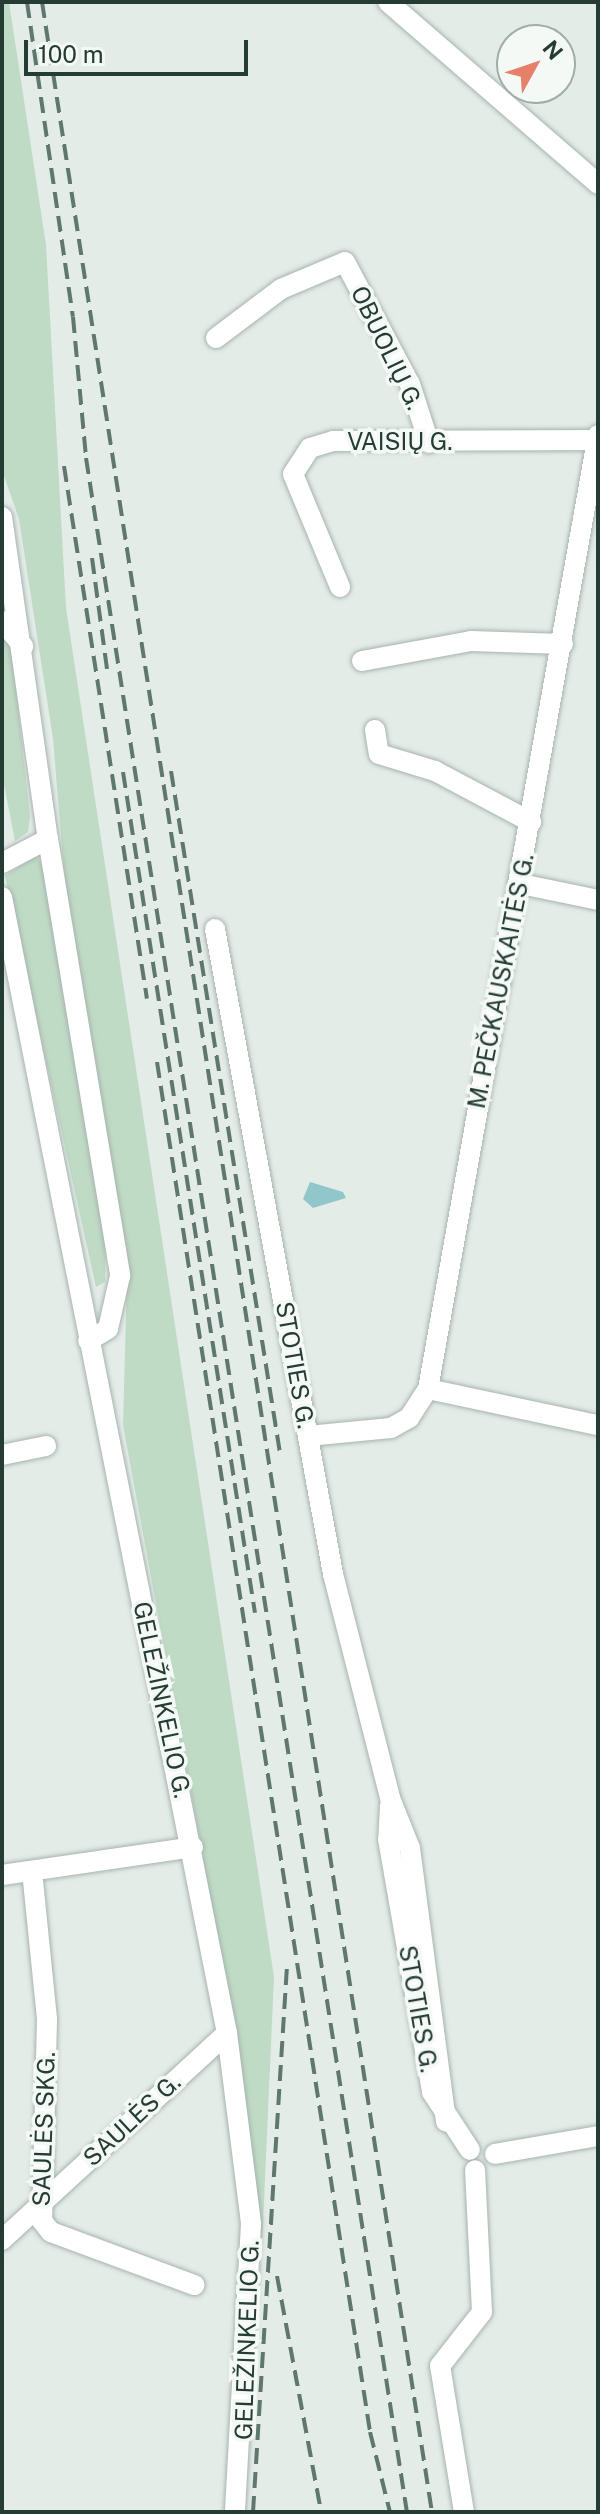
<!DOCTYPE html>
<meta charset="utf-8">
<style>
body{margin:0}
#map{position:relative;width:600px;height:2514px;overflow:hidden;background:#e4ece8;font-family:"Public Sans",sans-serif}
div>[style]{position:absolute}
.green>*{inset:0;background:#bfdbc5}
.water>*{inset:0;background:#91c6cb}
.roads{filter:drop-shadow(0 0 2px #a7b4ae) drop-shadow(0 0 2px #a7b4ae)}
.minor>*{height:20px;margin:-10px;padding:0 10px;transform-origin:10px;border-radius:10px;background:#fff}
.rail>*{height:4px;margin-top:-2px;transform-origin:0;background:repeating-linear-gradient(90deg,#5f776f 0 16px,transparent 0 24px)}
span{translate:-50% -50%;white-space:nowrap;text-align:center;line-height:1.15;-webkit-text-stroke:7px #f4f9f6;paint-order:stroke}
.street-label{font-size:24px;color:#253c34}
.frame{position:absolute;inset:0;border:4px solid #253c34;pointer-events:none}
.north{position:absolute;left:496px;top:24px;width:80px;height:80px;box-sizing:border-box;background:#f4f9f6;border:2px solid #a1ada8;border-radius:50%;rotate:50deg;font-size:22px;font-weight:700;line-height:32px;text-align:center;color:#253c34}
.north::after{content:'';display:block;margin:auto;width:28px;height:36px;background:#e58069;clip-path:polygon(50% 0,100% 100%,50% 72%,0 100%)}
.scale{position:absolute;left:24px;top:40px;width:224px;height:36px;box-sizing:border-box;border:4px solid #253c34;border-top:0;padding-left:10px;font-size:24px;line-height:28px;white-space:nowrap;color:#253c34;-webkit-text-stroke:6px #f4f9f6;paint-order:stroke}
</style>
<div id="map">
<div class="green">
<i style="clip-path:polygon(2px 2px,9px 2px,46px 245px,66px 608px,274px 1977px,262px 2247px,235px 2031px,123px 1425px,127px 1277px,68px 920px,53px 739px,19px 519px,2px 470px)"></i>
<i style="clip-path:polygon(2px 564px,30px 816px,28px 832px,15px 841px,2px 774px)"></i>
<i style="clip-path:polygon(35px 856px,46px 867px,106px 1232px,105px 1282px,96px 1287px,5px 876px)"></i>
</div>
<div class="water">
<i style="clip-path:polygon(310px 1182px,343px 1192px,346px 1198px,313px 1208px,303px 1199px)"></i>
</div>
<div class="roads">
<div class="minor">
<i style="left:388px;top:2px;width:278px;rotate:40.9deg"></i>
<i style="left:216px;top:338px;width:81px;rotate:-37deg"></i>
<i style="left:281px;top:289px;width:69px;rotate:-22.9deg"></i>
<i style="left:345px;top:262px;width:138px;rotate:62deg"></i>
<i style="left:410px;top:384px;width:62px;rotate:72.1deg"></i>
<i style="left:2px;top:517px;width:325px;rotate:81.9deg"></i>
<i style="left:48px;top:839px;width:52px;rotate:152.4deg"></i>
<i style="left:340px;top:587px;width:122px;rotate:-112.6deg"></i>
<i style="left:293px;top:474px;width:31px;rotate:-57deg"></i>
<i style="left:310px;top:448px;width:24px;rotate:-17deg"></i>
<i style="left:333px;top:441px;width:264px;rotate:-0.2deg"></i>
<i style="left:2px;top:621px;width:33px;rotate:50deg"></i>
<i style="left:362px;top:661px;width:111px;rotate:-10.4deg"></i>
<i style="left:471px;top:641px;width:92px;rotate:1.9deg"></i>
<i style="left:375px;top:730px;width:24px;rotate:81deg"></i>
<i style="left:379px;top:754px;width:59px;rotate:16.9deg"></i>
<i style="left:435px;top:771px;width:109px;rotate:28deg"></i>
<i style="left:48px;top:839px;width:443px;rotate:80.6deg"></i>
<i style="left:120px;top:1276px;width:54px;rotate:102.8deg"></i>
<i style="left:108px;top:1329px;width:23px;rotate:149deg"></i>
<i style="left:521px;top:884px;width:79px;rotate:11.7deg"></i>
<i style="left:2px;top:897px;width:1158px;rotate:78.8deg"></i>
<i style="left:227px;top:2033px;width:193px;rotate:82.8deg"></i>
<i style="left:251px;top:2224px;width:288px;rotate:93.2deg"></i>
<i style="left:215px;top:929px;width:656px;rotate:79.63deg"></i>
<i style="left:333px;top:1574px;width:231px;rotate:75.7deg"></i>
<i style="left:390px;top:1798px;width:54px;rotate:68.2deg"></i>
<i style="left:410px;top:1848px;width:276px;rotate:82.5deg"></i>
<i style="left:428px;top:1389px;width:174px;rotate:12deg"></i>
<i style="left:308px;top:1436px;width:83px;rotate:-5.5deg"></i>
<i style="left:391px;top:1428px;width:21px;rotate:-29deg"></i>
<i style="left:409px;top:1418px;width:35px;rotate:-57deg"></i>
<i style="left:428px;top:1389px;width:969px;rotate:-79.9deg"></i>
<i style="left:2px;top:1455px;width:45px;rotate:-11.6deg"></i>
<i style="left:390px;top:1806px;width:33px;rotate:93deg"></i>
<i style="left:388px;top:1839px;width:257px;rotate:80.1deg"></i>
<i style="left:432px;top:2092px;width:69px;rotate:56.8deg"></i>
<i style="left:32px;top:1871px;width:149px;rotate:84.2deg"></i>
<i style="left:47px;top:2019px;width:202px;rotate:91.4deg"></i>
<i style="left:42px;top:2221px;width:14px;rotate:51deg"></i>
<i style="left:51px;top:2232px;width:153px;rotate:20.3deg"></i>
<i style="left:2px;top:1875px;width:193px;rotate:-8.3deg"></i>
<i style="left:495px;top:2154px;width:105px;rotate:-9.9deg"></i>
<i style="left:2px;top:2240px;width:306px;rotate:-42.6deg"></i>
<i style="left:464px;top:2512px;width:148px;rotate:-99.3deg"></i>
<i style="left:440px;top:2366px;width:68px;rotate:-52.1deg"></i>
<i style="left:482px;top:2312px;width:142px;rotate:-92.8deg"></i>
</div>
</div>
<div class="rail">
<i style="left:27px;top:2px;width:318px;rotate:81.7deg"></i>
<i style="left:73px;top:317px;width:142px;rotate:84.7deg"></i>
<i style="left:86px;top:458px;width:2079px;rotate:81.12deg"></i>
<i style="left:42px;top:2px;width:2540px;rotate:81.17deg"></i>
<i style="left:64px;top:466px;width:539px;rotate:81.15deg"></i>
<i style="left:92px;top:558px;width:112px;rotate:82.3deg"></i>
<i style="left:171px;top:771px;width:691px;rotate:80.92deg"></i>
<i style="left:123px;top:772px;width:851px;rotate:81.08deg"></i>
<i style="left:157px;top:1062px;width:1386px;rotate:81.16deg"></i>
<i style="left:370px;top:2432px;width:82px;rotate:76deg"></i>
<i style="left:277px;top:2276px;width:240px;rotate:79.4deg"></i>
<i style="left:253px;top:2512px;width:547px;rotate:-86.44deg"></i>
</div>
<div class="street-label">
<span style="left:387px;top:348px;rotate:64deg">OBUOLIŲ G.</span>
<span style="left:400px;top:442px">VAISIŲ G.</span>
<span style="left:501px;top:981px;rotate:-79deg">M. PEČKAUSKAITĖS G.</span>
<span style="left:295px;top:1365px;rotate:80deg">STOTIES G.</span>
<span style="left:162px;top:1700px;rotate:78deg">GELEŽINKELIO G.</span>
<span style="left:418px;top:2009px;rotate:80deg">STOTIES G.</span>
<span style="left:132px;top:2120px;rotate:-43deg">SAULĖS G.</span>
<span style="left:44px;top:2129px;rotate:-88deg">SAULĖS SKG.</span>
<span style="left:247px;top:2340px;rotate:-88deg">GELEŽINKELIO G.</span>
</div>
<div class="frame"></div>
<div class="north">N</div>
<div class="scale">100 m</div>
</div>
